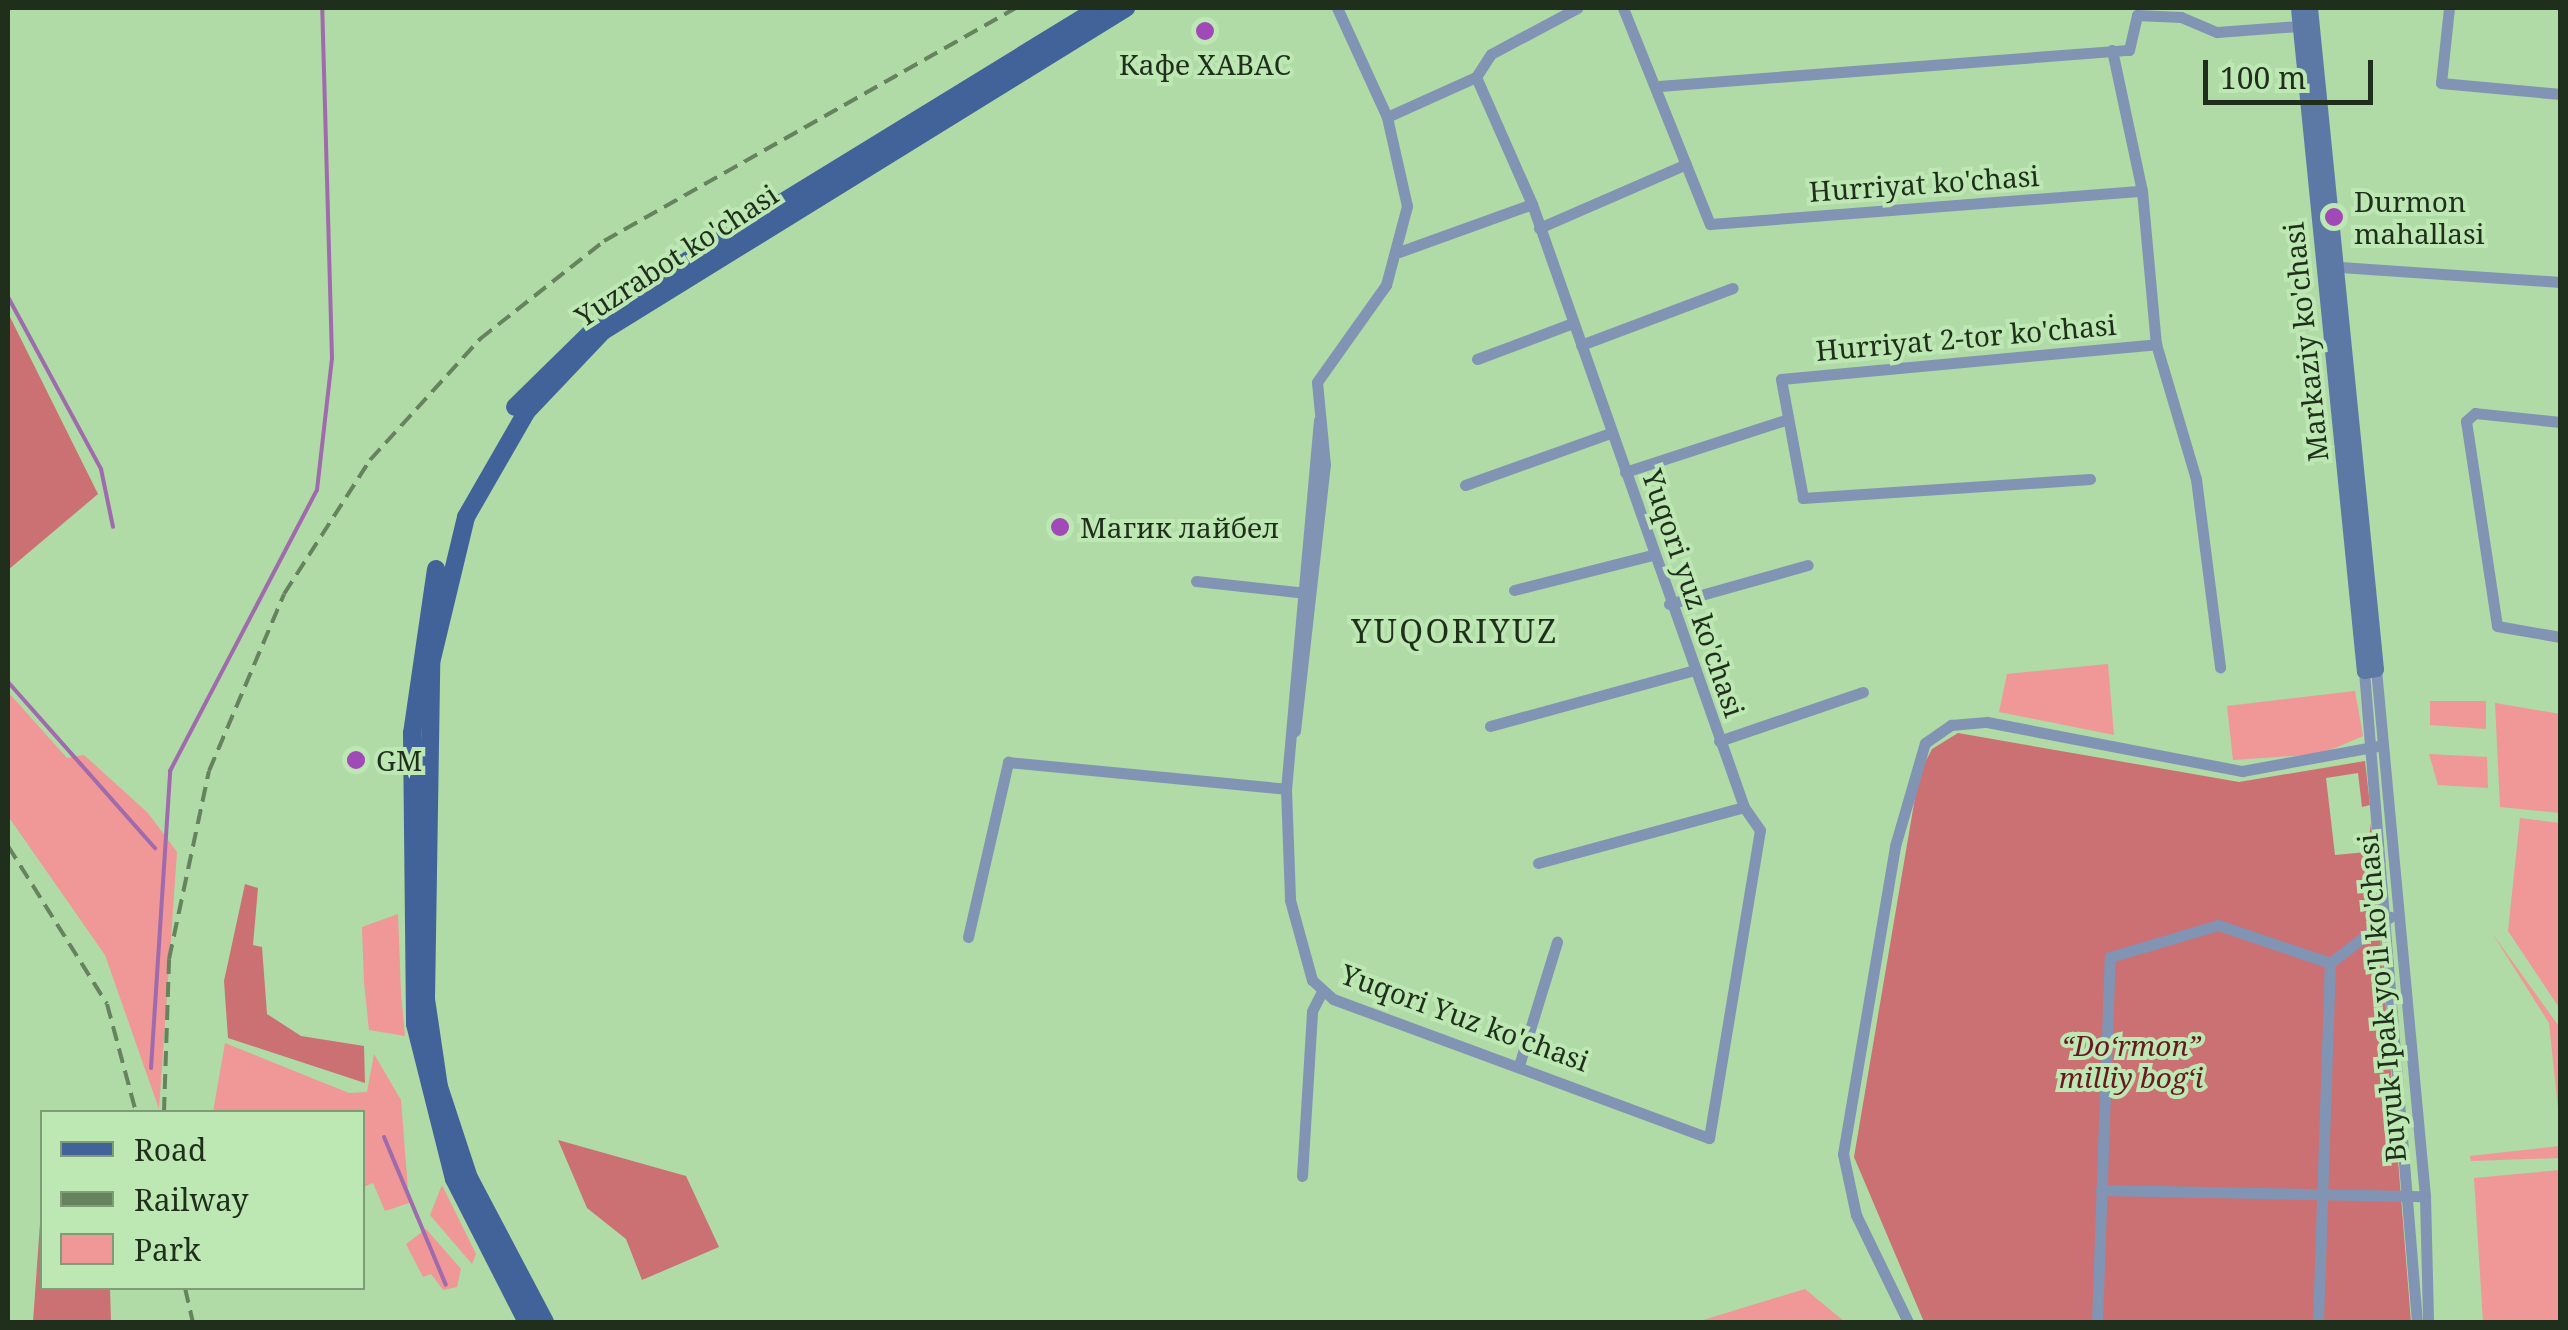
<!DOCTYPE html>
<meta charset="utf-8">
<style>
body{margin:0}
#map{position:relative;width:2568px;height:1330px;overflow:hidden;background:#b0daa6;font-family:"Noto Serif",serif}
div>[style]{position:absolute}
.green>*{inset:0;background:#f09797}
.forest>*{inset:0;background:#cb7173}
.stream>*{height:4px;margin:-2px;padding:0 2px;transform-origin:2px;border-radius:2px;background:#9f6bac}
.street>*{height:11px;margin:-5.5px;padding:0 5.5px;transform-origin:5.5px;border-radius:5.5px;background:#8194b3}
.secondary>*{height:15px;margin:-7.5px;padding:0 7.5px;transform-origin:7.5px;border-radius:7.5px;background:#5c78a5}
.primary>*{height:18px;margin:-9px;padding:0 9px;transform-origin:9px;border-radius:9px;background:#41639a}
.rail>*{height:4px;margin-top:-2px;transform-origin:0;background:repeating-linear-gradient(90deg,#66825f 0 15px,transparent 0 23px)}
.dots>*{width:28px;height:28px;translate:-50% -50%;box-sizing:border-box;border:5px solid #bde7b3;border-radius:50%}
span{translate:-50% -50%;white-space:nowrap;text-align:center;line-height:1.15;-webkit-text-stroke:8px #bde7b3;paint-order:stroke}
.poi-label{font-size:28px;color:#1f2f1b}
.left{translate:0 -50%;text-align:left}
.street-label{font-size:28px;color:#1f2f1b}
.park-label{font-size:28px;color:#691721;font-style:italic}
.quarter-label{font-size:32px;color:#1f2f1b;letter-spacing:2.5px}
.frame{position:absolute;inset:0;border:10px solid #1f2f1b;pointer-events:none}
.legend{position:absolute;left:40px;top:1110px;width:325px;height:180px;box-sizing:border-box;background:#bde7b3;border:2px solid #7e9d76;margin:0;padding:12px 18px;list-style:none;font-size:30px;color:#1f2f1b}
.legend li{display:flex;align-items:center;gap:20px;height:50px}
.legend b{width:50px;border:2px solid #7e9d76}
.scale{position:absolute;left:2203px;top:60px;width:170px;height:45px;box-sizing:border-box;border:5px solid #1f2f1b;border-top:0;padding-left:12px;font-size:30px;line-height:35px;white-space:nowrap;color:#1f2f1b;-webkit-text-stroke:8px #bde7b3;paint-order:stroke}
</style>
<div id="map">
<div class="green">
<i style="clip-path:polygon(2108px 664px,2114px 735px,1999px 712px,2007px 674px)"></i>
<i style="clip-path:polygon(2355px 691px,2363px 736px,2321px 754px,2233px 760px,2227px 706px)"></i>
<i style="clip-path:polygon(8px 692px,67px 758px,84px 755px,148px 813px,177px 852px,159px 1109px,105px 955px,8px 816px)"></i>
<i style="clip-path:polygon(2430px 701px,2486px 701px,2486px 729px,2430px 725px)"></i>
<i style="clip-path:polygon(2495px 703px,2560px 714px,2560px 813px,2500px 807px)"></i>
<i style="clip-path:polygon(2429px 754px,2487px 757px,2488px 788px,2438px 785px)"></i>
<i style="clip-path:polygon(2520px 818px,2560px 823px,2560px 1009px,2508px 931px)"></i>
<i style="clip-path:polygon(398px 914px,401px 993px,405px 1036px,369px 1030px,364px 982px,362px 927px)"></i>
<i style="clip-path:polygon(2492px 933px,2560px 1028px,2560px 1127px,2549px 1023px)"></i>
<i style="clip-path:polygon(225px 1043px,349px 1093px,367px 1092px,374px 1054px,401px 1100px,409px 1203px,385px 1211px,373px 1183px,363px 1187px,362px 1112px,213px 1112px)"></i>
<i style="clip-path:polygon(2560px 1146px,2560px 1158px,2471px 1161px,2470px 1156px)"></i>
<i style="clip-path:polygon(2560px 1170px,2560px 1322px,2483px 1322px,2474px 1178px)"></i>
<i style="clip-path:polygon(442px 1185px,476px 1254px,472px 1264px,430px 1215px)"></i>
<i style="clip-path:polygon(426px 1229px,461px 1269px,457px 1287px,443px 1290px,431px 1274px,423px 1277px,406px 1244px)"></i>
<i style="clip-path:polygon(1805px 1289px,1845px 1322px,1699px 1322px,1700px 1321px)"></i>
</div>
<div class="forest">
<i style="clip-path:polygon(8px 313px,98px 494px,8px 570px)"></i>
<i style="clip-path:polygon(1958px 733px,2239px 782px,2365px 761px,2370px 805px,2362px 807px,2358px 773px,2326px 778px,2335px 855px,2367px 852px,2371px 823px,2411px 1322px,1924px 1322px,1854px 1157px,1919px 774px,1932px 749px)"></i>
<i style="clip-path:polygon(245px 884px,258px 888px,253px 945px,262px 947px,267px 1014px,301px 1036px,364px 1046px,365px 1083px,228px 1038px,224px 981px)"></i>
<i style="clip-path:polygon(558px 1140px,686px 1176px,719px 1247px,642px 1280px,626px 1239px,587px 1208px)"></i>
<i style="clip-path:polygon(42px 1195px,42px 1288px,110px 1288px,111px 1322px,33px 1322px)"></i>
</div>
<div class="stream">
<i style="left:8px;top:259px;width:13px;rotate:90deg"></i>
<i style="left:8px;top:297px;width:196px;rotate:61.6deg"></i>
<i style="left:101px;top:469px;width:59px;rotate:78.3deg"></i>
<i style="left:8px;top:682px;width:222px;rotate:48.5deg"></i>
<i style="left:151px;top:1068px;width:298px;rotate:-86.3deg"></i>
<i style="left:170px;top:771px;width:317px;rotate:-62.4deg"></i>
<i style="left:317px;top:490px;width:133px;rotate:-83.5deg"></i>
<i style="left:332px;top:358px;width:350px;rotate:-91.6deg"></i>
<i style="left:384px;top:1137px;width:160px;rotate:67.3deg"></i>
</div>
<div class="street">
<i style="left:1623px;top:8px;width:233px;rotate:68.1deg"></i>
<i style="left:1710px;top:224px;width:433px;rotate:-4.4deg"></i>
<i style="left:2449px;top:8px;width:75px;rotate:96.1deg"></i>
<i style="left:2441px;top:83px;width:120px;rotate:5.3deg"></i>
<i style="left:2112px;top:50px;width:144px;rotate:78deg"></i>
<i style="left:2142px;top:191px;width:154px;rotate:84.8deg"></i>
<i style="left:2156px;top:344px;width:141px;rotate:73.5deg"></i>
<i style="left:2196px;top:479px;width:190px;rotate:82.7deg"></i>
<i style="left:1659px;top:86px;width:471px;rotate:-4.4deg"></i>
<i style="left:2129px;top:50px;width:36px;rotate:-77deg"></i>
<i style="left:2137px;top:15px;width:44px;rotate:2.6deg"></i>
<i style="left:2181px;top:17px;width:39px;rotate:23deg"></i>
<i style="left:2217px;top:32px;width:82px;rotate:-4.2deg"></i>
<i style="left:1387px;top:117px;width:98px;rotate:-24.2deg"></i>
<i style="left:1476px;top:77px;width:27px;rotate:-57deg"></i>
<i style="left:1491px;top:54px;width:98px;rotate:-28.1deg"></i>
<i style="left:1539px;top:228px;width:160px;rotate:-23.5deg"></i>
<i style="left:1399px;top:252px;width:141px;rotate:-19.8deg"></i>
<i style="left:2340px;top:267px;width:221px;rotate:3.9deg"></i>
<i style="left:1581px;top:345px;width:162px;rotate:-20.6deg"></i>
<i style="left:1477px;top:359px;width:103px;rotate:-20.6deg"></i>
<i style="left:1319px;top:420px;width:370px;rotate:95.1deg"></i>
<i style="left:1286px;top:789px;width:111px;rotate:87.9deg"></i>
<i style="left:1290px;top:900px;width:83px;rotate:74.6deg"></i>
<i style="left:1312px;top:980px;width:28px;rotate:42deg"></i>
<i style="left:1333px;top:999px;width:401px;rotate:20.3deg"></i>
<i style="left:1709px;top:1138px;width:312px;rotate:-80.6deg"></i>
<i style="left:1760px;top:830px;width:28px;rotate:-125deg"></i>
<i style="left:1744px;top:807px;width:639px;rotate:-109.37deg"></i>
<i style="left:1532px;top:204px;width:139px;rotate:-113.8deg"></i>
<i style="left:2560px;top:422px;width:85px;rotate:-174deg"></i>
<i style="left:2475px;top:413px;width:12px;rotate:138deg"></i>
<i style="left:2466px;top:421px;width:207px;rotate:81.4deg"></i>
<i style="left:2497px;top:626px;width:64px;rotate:9.9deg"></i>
<i style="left:1625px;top:472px;width:171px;rotate:-18deg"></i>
<i style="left:2090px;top:479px;width:288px;rotate:176.2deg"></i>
<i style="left:1803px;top:498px;width:121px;rotate:-100.5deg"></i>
<i style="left:1781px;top:379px;width:377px;rotate:-5.3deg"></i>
<i style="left:1465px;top:485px;width:154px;rotate:-19.7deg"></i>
<i style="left:1196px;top:581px;width:111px;rotate:6.2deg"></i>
<i style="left:1514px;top:590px;width:142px;rotate:-14.2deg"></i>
<i style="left:1669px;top:604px;width:144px;rotate:-15.7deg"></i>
<i style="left:2376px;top:669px;width:529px;rotate:84.69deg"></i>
<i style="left:2425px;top:1196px;width:126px;rotate:88.6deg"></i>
<i style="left:2364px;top:671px;width:653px;rotate:85.35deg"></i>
<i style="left:1490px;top:726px;width:213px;rotate:-15.3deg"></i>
<i style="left:1295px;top:731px;width:268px;rotate:-83.6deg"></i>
<i style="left:1325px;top:465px;width:83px;rotate:-95.5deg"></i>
<i style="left:1317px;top:382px;width:119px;rotate:-54.6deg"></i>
<i style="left:1386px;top:285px;width:82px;rotate:-75.1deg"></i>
<i style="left:1407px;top:206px;width:91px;rotate:-102.7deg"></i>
<i style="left:1387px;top:117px;width:120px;rotate:-114.6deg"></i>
<i style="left:1719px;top:741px;width:152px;rotate:-18.8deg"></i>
<i style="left:1538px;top:863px;width:213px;rotate:-15.2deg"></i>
<i style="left:968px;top:937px;width:180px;rotate:-77.1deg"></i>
<i style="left:1008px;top:762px;width:279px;rotate:5.5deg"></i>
<i style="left:1520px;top:1062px;width:126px;rotate:-72.9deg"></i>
<i style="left:1302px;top:1176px;width:165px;rotate:-86.5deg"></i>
<i style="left:1312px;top:1011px;width:22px;rotate:-63deg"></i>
<i style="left:2101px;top:1190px;width:320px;rotate:1.1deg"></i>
<i style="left:1908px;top:1322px;width:119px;rotate:-115.9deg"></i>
<i style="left:1856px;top:1215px;width:62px;rotate:-102deg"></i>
<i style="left:1843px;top:1154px;width:312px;rotate:-80.4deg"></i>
<i style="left:1895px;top:846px;width:107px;rotate:-73.8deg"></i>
<i style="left:1925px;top:743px;width:32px;rotate:-35deg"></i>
<i style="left:1951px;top:725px;width:36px;rotate:-5deg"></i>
<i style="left:1987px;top:722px;width:260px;rotate:10.9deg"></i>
<i style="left:2242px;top:771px;width:143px;rotate:-10.4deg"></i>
<i style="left:2097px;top:1322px;width:365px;rotate:-88deg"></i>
<i style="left:2110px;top:957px;width:113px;rotate:-16.5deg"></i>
<i style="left:2218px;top:925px;width:118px;rotate:18.7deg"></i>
<i style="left:2318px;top:1322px;width:359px;rotate:-88.1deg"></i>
<i style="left:2330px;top:963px;width:76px;rotate:-37.5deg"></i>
</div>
<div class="secondary">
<i style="left:2298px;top:8px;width:666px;rotate:84.32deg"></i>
<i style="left:2364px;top:671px;width:12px;rotate:-9deg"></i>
<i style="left:2376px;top:669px;width:664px;rotate:-95.7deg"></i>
</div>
<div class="primary">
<i style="left:515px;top:407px;width:154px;rotate:-44.5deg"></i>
<i style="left:625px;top:299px;width:556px;rotate:-31.55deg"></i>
<i style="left:436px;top:569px;width:166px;rotate:98.3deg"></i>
<i style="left:412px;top:733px;width:291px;rotate:89.4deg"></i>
<i style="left:415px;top:1024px;width:160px;rotate:75.9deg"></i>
<i style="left:454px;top:1179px;width:161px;rotate:63deg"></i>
<i style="left:545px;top:1322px;width:163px;rotate:-117.8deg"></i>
<i style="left:469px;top:1178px;width:96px;rotate:-108.2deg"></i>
<i style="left:439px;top:1087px;width:89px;rotate:-98.4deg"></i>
<i style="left:426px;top:999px;width:336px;rotate:-89.1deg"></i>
<i style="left:431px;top:663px;width:150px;rotate:-76.5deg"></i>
<i style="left:466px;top:517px;width:122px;rotate:-60.1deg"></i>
<i style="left:527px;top:411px;width:110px;rotate:-46.5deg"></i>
<i style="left:603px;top:331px;width:615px;rotate:-31.7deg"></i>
</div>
<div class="rail">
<i style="left:8px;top:846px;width:186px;rotate:57.9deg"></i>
<i style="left:107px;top:1004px;width:112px;rotate:75deg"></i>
<i style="left:164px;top:1112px;width:153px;rotate:-88.1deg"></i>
<i style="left:169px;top:959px;width:192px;rotate:-78deg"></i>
<i style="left:209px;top:771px;width:192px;rotate:-67deg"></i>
<i style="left:284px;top:594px;width:159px;rotate:-57.3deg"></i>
<i style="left:370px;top:460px;width:164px;rotate:-47.7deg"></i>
<i style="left:480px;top:339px;width:158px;rotate:-38.3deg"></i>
<i style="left:604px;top:241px;width:472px;rotate:-29.5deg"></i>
<i style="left:185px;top:1288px;width:35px;rotate:77deg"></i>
</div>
<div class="dots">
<i style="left:1205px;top:31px;background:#a149b6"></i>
<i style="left:2334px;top:217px;background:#a149b6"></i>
<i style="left:1060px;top:527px;background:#a149b6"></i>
<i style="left:356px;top:760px;background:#a149b6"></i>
</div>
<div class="poi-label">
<span style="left:1205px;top:64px">Кафе ХАВАС</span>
<span class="left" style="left:2354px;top:217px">Durmon<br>mahallasi</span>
<span class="left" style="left:1080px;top:527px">Магик лайбел</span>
<span class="left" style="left:376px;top:760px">GM</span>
</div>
<div class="street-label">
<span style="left:1924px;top:183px;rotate:-4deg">Hurriyat ko'chasi</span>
<span style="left:676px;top:255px;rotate:-33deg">Yuzrabot ko'chasi</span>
<span style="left:1966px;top:337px;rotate:-5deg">Hurriyat 2-tor ko'chasi</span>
<span style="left:2305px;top:342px;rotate:-96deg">Markaziy ko'chasi</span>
<span style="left:1694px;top:593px;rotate:71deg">Yuqori yuz ko'chasi</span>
<span style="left:2381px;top:998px;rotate:-95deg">Buyuk Ipak yo'li ko'chasi</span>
<span style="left:1465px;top:1017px;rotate:20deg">Yuqori Yuz ko'chasi</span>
</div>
<div class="park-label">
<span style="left:2131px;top:1061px">“Do‘rmon”<br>milliy bog‘i</span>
</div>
<div class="quarter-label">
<span style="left:1455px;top:631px">YUQORIYUZ</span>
</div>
<div class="frame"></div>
<ul class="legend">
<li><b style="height:12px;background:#41639a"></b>Road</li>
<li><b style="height:12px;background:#66825f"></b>Railway</li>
<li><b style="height:28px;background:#f09797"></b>Park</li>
</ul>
<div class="scale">100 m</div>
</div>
